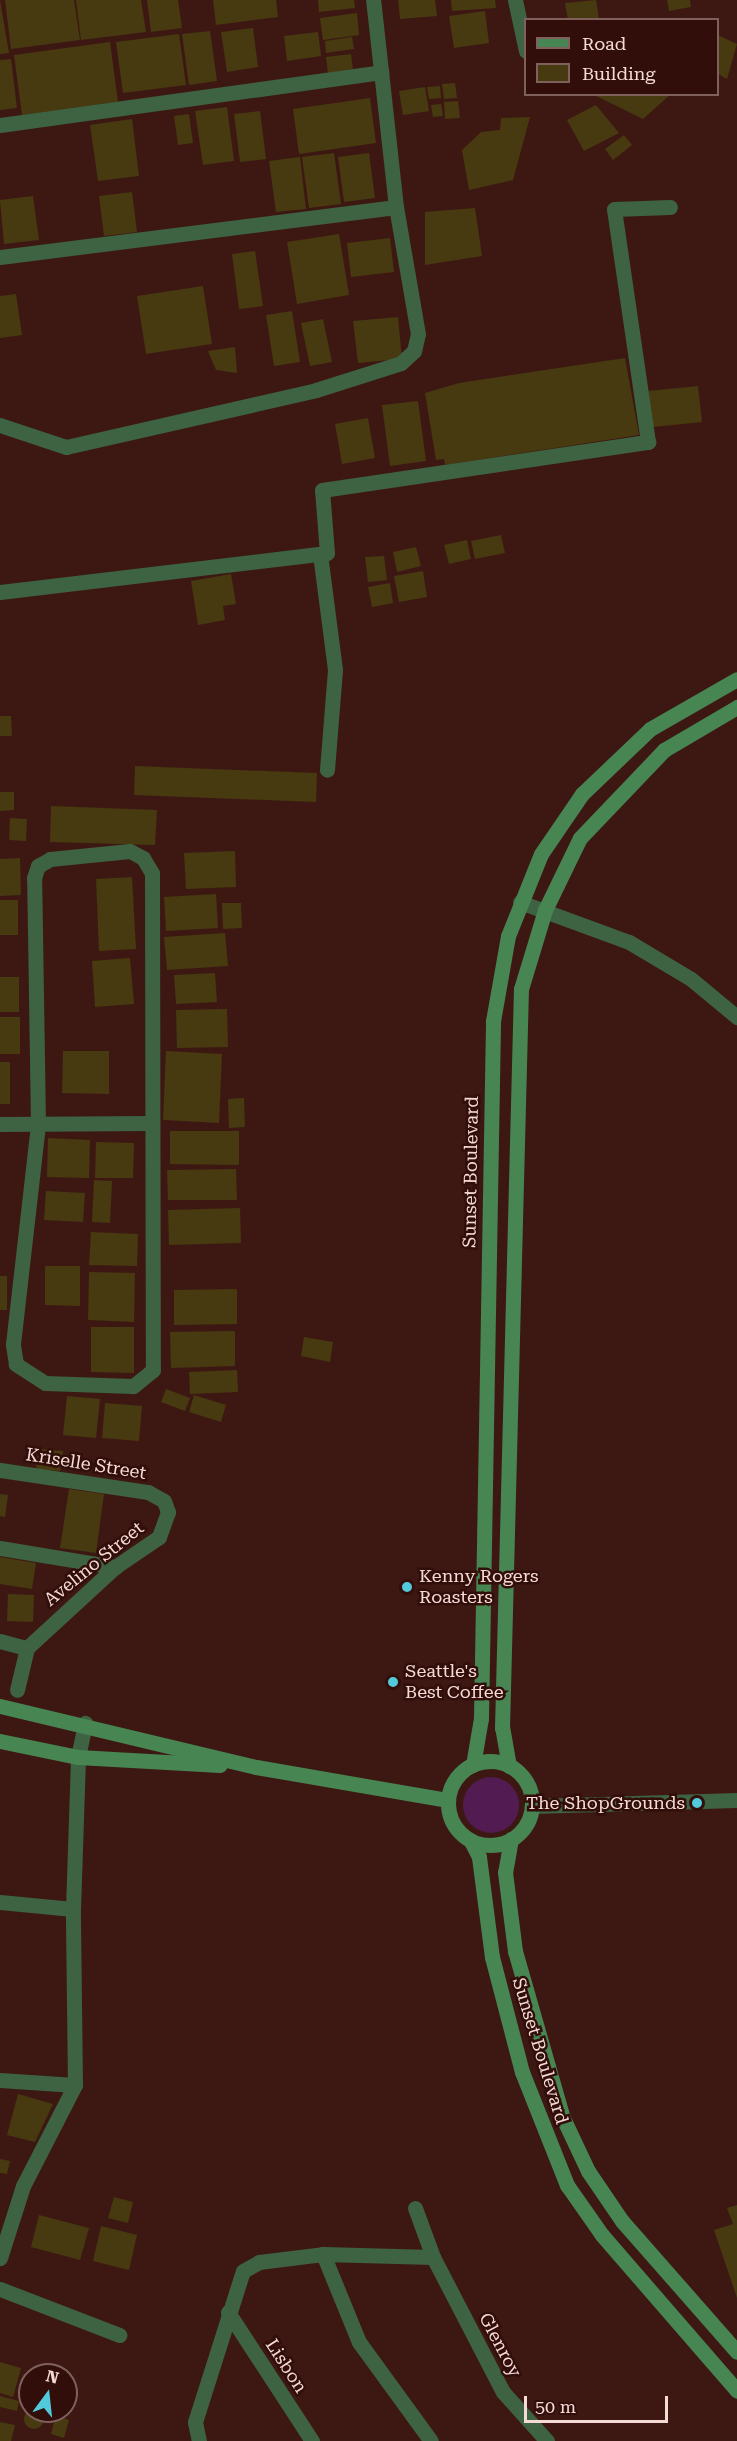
<!DOCTYPE html>
<style>
body{margin:0}
#map{position:relative;width:737px;height:2441px;overflow:hidden;background:#3d1813;font-family:"Roboto Serif",serif}
div>[style]{position:absolute}
.green>*{inset:0;background:#521b51}
.round{border-radius:50%}
.building>*{inset:0;background:#473910}
.street>*{height:15px;margin:-7.5px;padding:0 7.5px;transform-origin:7.5px;border-radius:7.5px;background:#3d6343}
.secondary>*{height:15px;margin:-7.5px;padding:0 7.5px;transform-origin:7.5px;border-radius:7.5px;background:#478653}
.secondary>.ring{margin:-7.5px;padding:0;box-sizing:content-box;background:none;border:15px solid #478653;border-radius:50%}
.dots>*{width:16px;height:16px;translate:-50% -50%;box-sizing:border-box;border:3px solid #320e0a;border-radius:50%}
span{translate:-50% -50%;white-space:nowrap;text-align:center;line-height:1.15;-webkit-text-stroke:5px #320e0a;paint-order:stroke}
.street-label{font-size:18px;color:#f5dad6}
.poi-label{font-size:18px;color:#f5dad6}
.left{translate:0 -50%;text-align:left}
.right{translate:-100% -50%;text-align:right}
.legend{position:absolute;left:524px;top:18px;width:195px;height:78px;box-sizing:border-box;background:#320e0a;border:2px solid #80605c;margin:0;padding:8px 10px;list-style:none;font-size:18px;color:#f5dad6}
.legend li{display:flex;align-items:center;gap:12px;height:30px}
.legend b{width:30px;border:2px solid #80605c}
.north{position:absolute;left:18px;top:2363px;width:60px;height:60px;box-sizing:border-box;background:#320e0a;border:2px solid #80605c;border-radius:50%;rotate:15deg;font-size:16px;font-weight:700;line-height:24px;text-align:center;color:#f5dad6}
.north::after{content:'';display:block;margin:auto;width:21px;height:27px;background:#53cadc;clip-path:polygon(50% 0,100% 100%,50% 72%,0 100%)}
.scale{position:absolute;left:524px;top:2396px;width:144px;height:27px;box-sizing:border-box;border:3px solid #f5dad6;border-top:0;padding-left:8px;font-size:18px;line-height:21px;white-space:nowrap;color:#f5dad6;-webkit-text-stroke:4px #320e0a;paint-order:stroke}
</style>
<div id="map">
<div class="green">
<i class="round" style="left:463px;top:1777px;width:56px;height:56px"></i>
</div>
<div class="building">
<i style="clip-path:polygon(0 0,9px 53px,0 54px)"></i>
<i style="clip-path:polygon(5px 0,74px 0,80px 40px,11px 49px)"></i>
<i style="clip-path:polygon(76px 0,141px 0,146px 32px,81px 40px)"></i>
<i style="clip-path:polygon(147px 0,178px 0,182px 28px,151px 32px)"></i>
<i style="clip-path:polygon(213px 0,276px 0,278px 17px,216px 25px)"></i>
<i style="clip-path:polygon(318px 0,354px 0,355px 8px,319px 12px)"></i>
<i style="clip-path:polygon(398px 0,435px 0,437px 16px,400px 19px)"></i>
<i style="clip-path:polygon(451px 0,495px 0,496px 8px,452px 11px)"></i>
<i style="clip-path:polygon(596px 0,599px 20px,568px 20px,565px 3px)"></i>
<i style="clip-path:polygon(667px 0,690px 0,691px 7px,669px 11px)"></i>
<i style="clip-path:polygon(485px 11px,489px 43px,454px 48px,449px 16px)"></i>
<i style="clip-path:polygon(357px 13px,359px 35px,323px 40px,320px 18px)"></i>
<i style="clip-path:polygon(253px 28px,258px 67px,227px 72px,221px 32px)"></i>
<i style="clip-path:polygon(210px 31px,217px 81px,189px 85px,182px 34px)"></i>
<i style="clip-path:polygon(318px 32px,321px 56px,287px 61px,284px 36px)"></i>
<i style="clip-path:polygon(179px 34px,186px 85px,123px 93px,116px 42px)"></i>
<i style="clip-path:polygon(718px 35px,737px 44px,727px 79px,718px 74px)"></i>
<i style="clip-path:polygon(352px 37px,354px 49px,326px 53px,325px 41px)"></i>
<i style="clip-path:polygon(110px 42px,118px 102px,22px 115px,14px 55px)"></i>
<i style="clip-path:polygon(351px 54px,353px 69px,328px 73px,326px 57px)"></i>
<i style="clip-path:polygon(11px 59px,17px 108px,0 110px,0 60px)"></i>
<i style="clip-path:polygon(455px 83px,457px 98px,444px 99px,442px 84px)"></i>
<i style="clip-path:polygon(440px 86px,441px 98px,429px 99px,427px 87px)"></i>
<i style="clip-path:polygon(425px 87px,429px 111px,403px 115px,399px 91px)"></i>
<i style="clip-path:polygon(592px 94px,671px 94px,643px 119px)"></i>
<i style="clip-path:polygon(370px 98px,376px 143px,299px 154px,293px 109px)"></i>
<i style="clip-path:polygon(458px 101px,460px 118px,445px 119px,444px 102px)"></i>
<i style="clip-path:polygon(441px 104px,443px 116px,433px 117px,431px 105px)"></i>
<i style="clip-path:polygon(596px 105px,619px 133px,584px 151px,567px 120px)"></i>
<i style="clip-path:polygon(227px 107px,234px 161px,203px 165px,195px 111px)"></i>
<i style="clip-path:polygon(260px 111px,266px 159px,240px 162px,234px 114px)"></i>
<i style="clip-path:polygon(189px 114px,193px 143px,178px 145px,174px 116px)"></i>
<i style="clip-path:polygon(530px 117px,513px 180px,469px 190px,462px 150px,481px 132px,500px 130px,501px 118px)"></i>
<i style="clip-path:polygon(132px 119px,139px 176px,98px 181px,90px 125px)"></i>
<i style="clip-path:polygon(624px 135px,632px 145px,613px 160px,605px 149px)"></i>
<i style="clip-path:polygon(334px 153px,341px 204px,309px 208px,302px 157px)"></i>
<i style="clip-path:polygon(369px 153px,375px 198px,344px 202px,338px 157px)"></i>
<i style="clip-path:polygon(300px 157px,306px 209px,276px 212px,269px 161px)"></i>
<i style="clip-path:polygon(132px 192px,137px 232px,104px 236px,99px 196px)"></i>
<i style="clip-path:polygon(33px 196px,39px 240px,4px 244px,0 200px)"></i>
<i style="clip-path:polygon(475px 208px,482px 256px,425px 265px,425px 212px)"></i>
<i style="clip-path:polygon(339px 234px,349px 295px,297px 304px,287px 242px)"></i>
<i style="clip-path:polygon(390px 238px,394px 272px,351px 277px,347px 243px)"></i>
<i style="clip-path:polygon(255px 251px,263px 306px,239px 309px,232px 254px)"></i>
<i style="clip-path:polygon(203px 286px,212px 344px,146px 354px,137px 296px)"></i>
<i style="clip-path:polygon(16px 294px,22px 335px,0 338px,0 296px)"></i>
<i style="clip-path:polygon(292px 311px,300px 362px,274px 366px,266px 315px)"></i>
<i style="clip-path:polygon(398px 317px,402px 359px,358px 363px,353px 321px)"></i>
<i style="clip-path:polygon(323px 319px,332px 362px,310px 366px,301px 323px)"></i>
<i style="clip-path:polygon(235px 347px,237px 373px,216px 370px,208px 351px)"></i>
<i style="clip-path:polygon(625px 358px,639px 435px,445px 465px,444px 459px,436px 460px,425px 393px,459px 383px)"></i>
<i style="clip-path:polygon(698px 386px,702px 422px,653px 427px,648px 391px)"></i>
<i style="clip-path:polygon(418px 401px,426px 461px,390px 466px,382px 405px)"></i>
<i style="clip-path:polygon(368px 418px,375px 458px,342px 464px,335px 424px)"></i>
<i style="clip-path:polygon(501px 535px,505px 553px,475px 559px,471px 541px)"></i>
<i style="clip-path:polygon(467px 540px,471px 559px,449px 564px,444px 545px)"></i>
<i style="clip-path:polygon(416px 547px,421px 566px,397px 572px,393px 552px)"></i>
<i style="clip-path:polygon(384px 556px,387px 580px,368px 582px,365px 557px)"></i>
<i style="clip-path:polygon(423px 571px,427px 597px,399px 602px,394px 576px)"></i>
<i style="clip-path:polygon(231px 574px,236px 604px,223px 606px,225px 620px,198px 625px,191px 581px)"></i>
<i style="clip-path:polygon(390px 583px,393px 603px,372px 607px,368px 587px)"></i>
<i style="clip-path:polygon(0 716px,11px 716px,12px 736px,0 736px)"></i>
<i style="clip-path:polygon(135px 766px,317px 773px,316px 802px,134px 795px)"></i>
<i style="clip-path:polygon(0 792px,14px 792px,14px 810px,0 811px)"></i>
<i style="clip-path:polygon(51px 806px,157px 810px,155px 845px,50px 842px)"></i>
<i style="clip-path:polygon(10px 818px,27px 819px,26px 841px,9px 840px)"></i>
<i style="clip-path:polygon(235px 851px,236px 887px,186px 889px,184px 853px)"></i>
<i style="clip-path:polygon(20px 858px,21px 895px,0 896px,0 859px)"></i>
<i style="clip-path:polygon(132px 877px,136px 949px,99px 951px,96px 879px)"></i>
<i style="clip-path:polygon(216px 894px,218px 928px,166px 931px,164px 897px)"></i>
<i style="clip-path:polygon(0 900px,18px 900px,18px 935px,0 935px)"></i>
<i style="clip-path:polygon(222px 903px,241px 903px,242px 928px,223px 929px)"></i>
<i style="clip-path:polygon(225px 933px,228px 966px,167px 970px,164px 937px)"></i>
<i style="clip-path:polygon(130px 958px,134px 1004px,95px 1007px,92px 961px)"></i>
<i style="clip-path:polygon(215px 973px,217px 1002px,176px 1004px,174px 975px)"></i>
<i style="clip-path:polygon(0 977px,19px 977px,19px 1012px,0 1012px)"></i>
<i style="clip-path:polygon(227px 1009px,228px 1047px,177px 1048px,176px 1010px)"></i>
<i style="clip-path:polygon(0 1017px,20px 1017px,20px 1054px,0 1054px)"></i>
<i style="clip-path:polygon(63px 1051px,109px 1051px,109px 1094px,62px 1093px)"></i>
<i style="clip-path:polygon(166px 1051px,222px 1054px,219px 1123px,163px 1120px)"></i>
<i style="clip-path:polygon(0 1062px,10px 1062px,10px 1104px,0 1104px)"></i>
<i style="clip-path:polygon(244px 1098px,245px 1127px,229px 1128px,228px 1099px)"></i>
<i style="clip-path:polygon(170px 1131px,239px 1131px,239px 1165px,170px 1164px)"></i>
<i style="clip-path:polygon(48px 1138px,90px 1140px,89px 1178px,47px 1177px)"></i>
<i style="clip-path:polygon(96px 1142px,134px 1143px,133px 1178px,95px 1178px)"></i>
<i style="clip-path:polygon(236px 1169px,237px 1200px,168px 1200px,167px 1170px)"></i>
<i style="clip-path:polygon(94px 1180px,112px 1181px,110px 1223px,92px 1222px)"></i>
<i style="clip-path:polygon(46px 1191px,85px 1193px,83px 1222px,44px 1220px)"></i>
<i style="clip-path:polygon(240px 1208px,241px 1243px,169px 1245px,168px 1210px)"></i>
<i style="clip-path:polygon(91px 1232px,138px 1234px,137px 1266px,89px 1265px)"></i>
<i style="clip-path:polygon(45px 1266px,80px 1266px,80px 1306px,45px 1305px)"></i>
<i style="clip-path:polygon(89px 1272px,135px 1273px,134px 1322px,88px 1320px)"></i>
<i style="clip-path:polygon(0 1276px,7px 1276px,7px 1310px,0 1310px)"></i>
<i style="clip-path:polygon(237px 1289px,237px 1324px,174px 1325px,174px 1290px)"></i>
<i style="clip-path:polygon(91px 1327px,134px 1327px,134px 1373px,91px 1372px)"></i>
<i style="clip-path:polygon(235px 1331px,235px 1366px,171px 1368px,170px 1332px)"></i>
<i style="clip-path:polygon(304px 1337px,333px 1342px,330px 1362px,301px 1356px)"></i>
<i style="clip-path:polygon(237px 1370px,238px 1392px,190px 1394px,189px 1372px)"></i>
<i style="clip-path:polygon(166px 1389px,190px 1398px,185px 1411px,161px 1402px)"></i>
<i style="clip-path:polygon(194px 1395px,226px 1405px,221px 1422px,189px 1412px)"></i>
<i style="clip-path:polygon(67px 1396px,100px 1399px,96px 1438px,63px 1435px)"></i>
<i style="clip-path:polygon(105px 1403px,142px 1406px,139px 1441px,102px 1438px)"></i>
<i style="clip-path:polygon(38px 1449px,63px 1451px,60px 1471px,36px 1469px)"></i>
<i style="clip-path:polygon(69px 1489px,104px 1494px,96px 1553px,60px 1548px)"></i>
<i style="clip-path:polygon(0 1494px,8px 1495px,5px 1517px,0 1516px)"></i>
<i style="clip-path:polygon(0 1557px,36px 1563px,32px 1589px,0 1584px)"></i>
<i style="clip-path:polygon(8px 1594px,34px 1595px,33px 1622px,7px 1621px)"></i>
<i style="clip-path:polygon(18px 2094px,53px 2104px,35px 2142px,7px 2135px)"></i>
<i style="clip-path:polygon(0 2159px,10px 2161px,7px 2174px,0 2173px)"></i>
<i style="clip-path:polygon(114px 2197px,133px 2202px,128px 2223px,108px 2218px)"></i>
<i style="clip-path:polygon(737px 2205px,737px 2298px,714px 2230px,733px 2224px,727px 2208px)"></i>
<i style="clip-path:polygon(39px 2215px,89px 2228px,80px 2260px,31px 2247px)"></i>
<i style="clip-path:polygon(101px 2226px,137px 2235px,129px 2270px,93px 2261px)"></i>
<i style="clip-path:polygon(0 2362px,21px 2368px,13px 2397px,0 2393px)"></i>
<i style="clip-path:polygon(0 2396px,19px 2401px,17px 2411px,0 2407px)"></i>
<i class="round" style="left:24px;top:2409px;width:20px;height:20px"></i>
<i style="clip-path:polygon(56px 2415px,69px 2420px,64px 2438px,51px 2434px)"></i>
<i style="clip-path:polygon(0 2422px,15px 2425px,11px 2441px,0 2441px)"></i>
</div>
<div class="street">
<i style="left:515px;top:0;width:52px;rotate:77.8deg"></i>
<i style="left:0;top:125px;width:385px;rotate:-7.9deg"></i>
<i style="left:0;top:257px;width:399px;rotate:-7.2deg"></i>
<i style="left:0;top:425px;width:70px;rotate:18.4deg"></i>
<i style="left:66px;top:447px;width:256px;rotate:-12.8deg"></i>
<i style="left:316px;top:390px;width:89px;rotate:-17.6deg"></i>
<i style="left:401px;top:363px;width:18px;rotate:-43deg"></i>
<i style="left:414px;top:351px;width:17px;rotate:-77deg"></i>
<i style="left:418px;top:334px;width:129px;rotate:-99.8deg"></i>
<i style="left:396px;top:207px;width:208px;rotate:-96.3deg"></i>
<i style="left:320px;top:554px;width:117px;rotate:82.6deg"></i>
<i style="left:335px;top:670px;width:100px;rotate:94.6deg"></i>
<i style="left:0;top:592px;width:329px;rotate:-6.8deg"></i>
<i style="left:327px;top:553px;width:63px;rotate:-94.5deg"></i>
<i style="left:322px;top:490px;width:330px;rotate:-8.4deg"></i>
<i style="left:648px;top:442px;width:235px;rotate:-98.3deg"></i>
<i style="left:614px;top:209px;width:56px;rotate:-2deg"></i>
<i style="left:130px;top:851px;width:15px;rotate:28deg"></i>
<i style="left:143px;top:858px;width:17px;rotate:59deg"></i>
<i style="left:152px;top:873px;width:497px;rotate:89.9deg"></i>
<i style="left:153px;top:1370px;width:26px;rotate:141deg"></i>
<i style="left:133px;top:1386px;width:88px;rotate:-178deg"></i>
<i style="left:45px;top:1383px;width:35px;rotate:-147deg"></i>
<i style="left:16px;top:1364px;width:20px;rotate:-99deg"></i>
<i style="left:13px;top:1344px;width:222px;rotate:-83.5deg"></i>
<i style="left:38px;top:1123px;width:245px;rotate:-90.9deg"></i>
<i style="left:34px;top:878px;width:13px;rotate:-72deg"></i>
<i style="left:38px;top:866px;width:14px;rotate:-30deg"></i>
<i style="left:50px;top:859px;width:80px;rotate:-5.7deg"></i>
<i style="left:520px;top:902px;width:116px;rotate:20.2deg"></i>
<i style="left:629px;top:942px;width:72px;rotate:30.8deg"></i>
<i style="left:691px;top:979px;width:60px;rotate:39.6deg"></i>
<i style="left:0;top:1124px;width:152px;rotate:-0.4deg"></i>
<i style="left:0;top:1470px;width:150px;rotate:8.5deg"></i>
<i style="left:148px;top:1492px;width:18px;rotate:29deg"></i>
<i style="left:164px;top:1501px;width:12px;rotate:70deg"></i>
<i style="left:168px;top:1512px;width:27px;rotate:110deg"></i>
<i style="left:159px;top:1537px;width:53px;rotate:145.7deg"></i>
<i style="left:115px;top:1567px;width:120px;rotate:137.4deg"></i>
<i style="left:27px;top:1648px;width:43px;rotate:103.4deg"></i>
<i style="left:0;top:1548px;width:117px;rotate:9.4deg"></i>
<i style="left:0;top:1641px;width:28px;rotate:15deg"></i>
<i style="left:532px;top:1806px;width:205px;rotate:-1.7deg"></i>
<i style="left:0;top:1902px;width:73px;rotate:5.5deg"></i>
<i style="left:0;top:2080px;width:75px;rotate:3.8deg"></i>
<i style="left:415px;top:2208px;width:52px;rotate:69.8deg"></i>
<i style="left:433px;top:2257px;width:152px;rotate:62.6deg"></i>
<i style="left:503px;top:2392px;width:66px;rotate:48.1deg"></i>
<i style="left:323px;top:2254px;width:95px;rotate:67.8deg"></i>
<i style="left:359px;top:2342px;width:122px;rotate:54deg"></i>
<i style="left:0;top:2258px;width:76px;rotate:-72.3deg"></i>
<i style="left:23px;top:2186px;width:114px;rotate:-62.8deg"></i>
<i style="left:75px;top:2085px;width:176px;rotate:-90.7deg"></i>
<i style="left:73px;top:1909px;width:152px;rotate:-88.1deg"></i>
<i style="left:78px;top:1757px;width:35px;rotate:-78deg"></i>
<i style="left:0;top:2289px;width:128px;rotate:21.1deg"></i>
<i style="left:228px;top:2312px;width:154px;rotate:56.9deg"></i>
<i style="left:199px;top:2441px;width:19px;rotate:-102deg"></i>
<i style="left:195px;top:2422px;width:158px;rotate:-72.4deg"></i>
<i style="left:243px;top:2271px;width:18px;rotate:-29deg"></i>
<i style="left:259px;top:2262px;width:64px;rotate:-7.1deg"></i>
<i style="left:323px;top:2254px;width:110px;rotate:1.6deg"></i>
</div>
<div class="secondary">
<i style="left:0;top:1706px;width:263px;rotate:13.4deg"></i>
<i style="left:256px;top:1767px;width:195px;rotate:9.8deg"></i>
<i style="left:0;top:1741px;width:80px;rotate:11.6deg"></i>
<i style="left:78px;top:1757px;width:142px;rotate:3.2deg"></i>
<i class="ring" style="left:448px;top:1761px;width:69px;height:69px"></i>
<i style="left:473px;top:1765px;width:48px;rotate:-80.3deg"></i>
<i style="left:481px;top:1718px;width:697px;rotate:-89.01deg"></i>
<i style="left:493px;top:1021px;width:86px;rotate:-80deg"></i>
<i style="left:508px;top:936px;width:88px;rotate:-68.1deg"></i>
<i style="left:541px;top:854px;width:73px;rotate:-55.7deg"></i>
<i style="left:582px;top:794px;width:94px;rotate:-43.7deg"></i>
<i style="left:650px;top:729px;width:100px;rotate:-29.9deg"></i>
<i style="left:509px;top:1766px;width:39px;rotate:-100deg"></i>
<i style="left:502px;top:1728px;width:739px;rotate:-88.53deg"></i>
<i style="left:521px;top:989px;width:83px;rotate:-73.1deg"></i>
<i style="left:545px;top:910px;width:80px;rotate:-64.1deg"></i>
<i style="left:580px;top:838px;width:122px;rotate:-46.3deg"></i>
<i style="left:664px;top:750px;width:85px;rotate:-30.5deg"></i>
<i style="left:511px;top:1839px;width:34px;rotate:100deg"></i>
<i style="left:505px;top:1872px;width:80px;rotate:82.8deg"></i>
<i style="left:515px;top:1951px;width:174px;rotate:74deg"></i>
<i style="left:563px;top:2118px;width:59px;rotate:64.7deg"></i>
<i style="left:588px;top:2171px;width:60px;rotate:55.8deg"></i>
<i style="left:622px;top:2221px;width:174px;rotate:48.7deg"></i>
<i style="left:471px;top:1841px;width:18px;rotate:63deg"></i>
<i style="left:479px;top:1857px;width:101px;rotate:82.6deg"></i>
<i style="left:492px;top:1957px;width:119px;rotate:75.4deg"></i>
<i style="left:522px;top:2072px;width:122px;rotate:68.3deg"></i>
<i style="left:567px;top:2185px;width:61px;rotate:55deg"></i>
<i style="left:602px;top:2235px;width:206px;rotate:49.1deg"></i>
</div>
<div class="dots">
<i style="left:407px;top:1587px;background:#53cadc"></i>
<i style="left:393px;top:1682px;background:#53cadc"></i>
<i style="left:697px;top:1803px;background:#53cadc"></i>
</div>
<div class="street-label">
<span style="left:471px;top:1172px;rotate:-89deg">Sunset Boulevard</span>
<span style="left:86px;top:1464px;rotate:9deg">Kriselle Street</span>
<span style="left:94px;top:1564px;rotate:-39deg">Avelino Street</span>
<span style="left:540px;top:2051px;rotate:73deg">Sunset Boulevard</span>
<span style="left:500px;top:2345px;rotate:62deg">Glenroy</span>
<span style="left:286px;top:2366px;rotate:57deg">Lisbon</span>
</div>
<div class="poi-label">
<span class="left" style="left:419px;top:1587px">Kenny Rogers<br>Roasters</span>
<span class="left" style="left:405px;top:1682px">Seattle's<br>Best Coffee</span>
<span class="right" style="left:685px;top:1803px">The ShopGrounds</span>
</div>
<ul class="legend">
<li><b style="height:8px;background:#478653"></b>Road</li>
<li><b style="height:16px;background:#473910"></b>Building</li>
</ul>
<div class="north">N</div>
<div class="scale">50 m</div>
</div>
